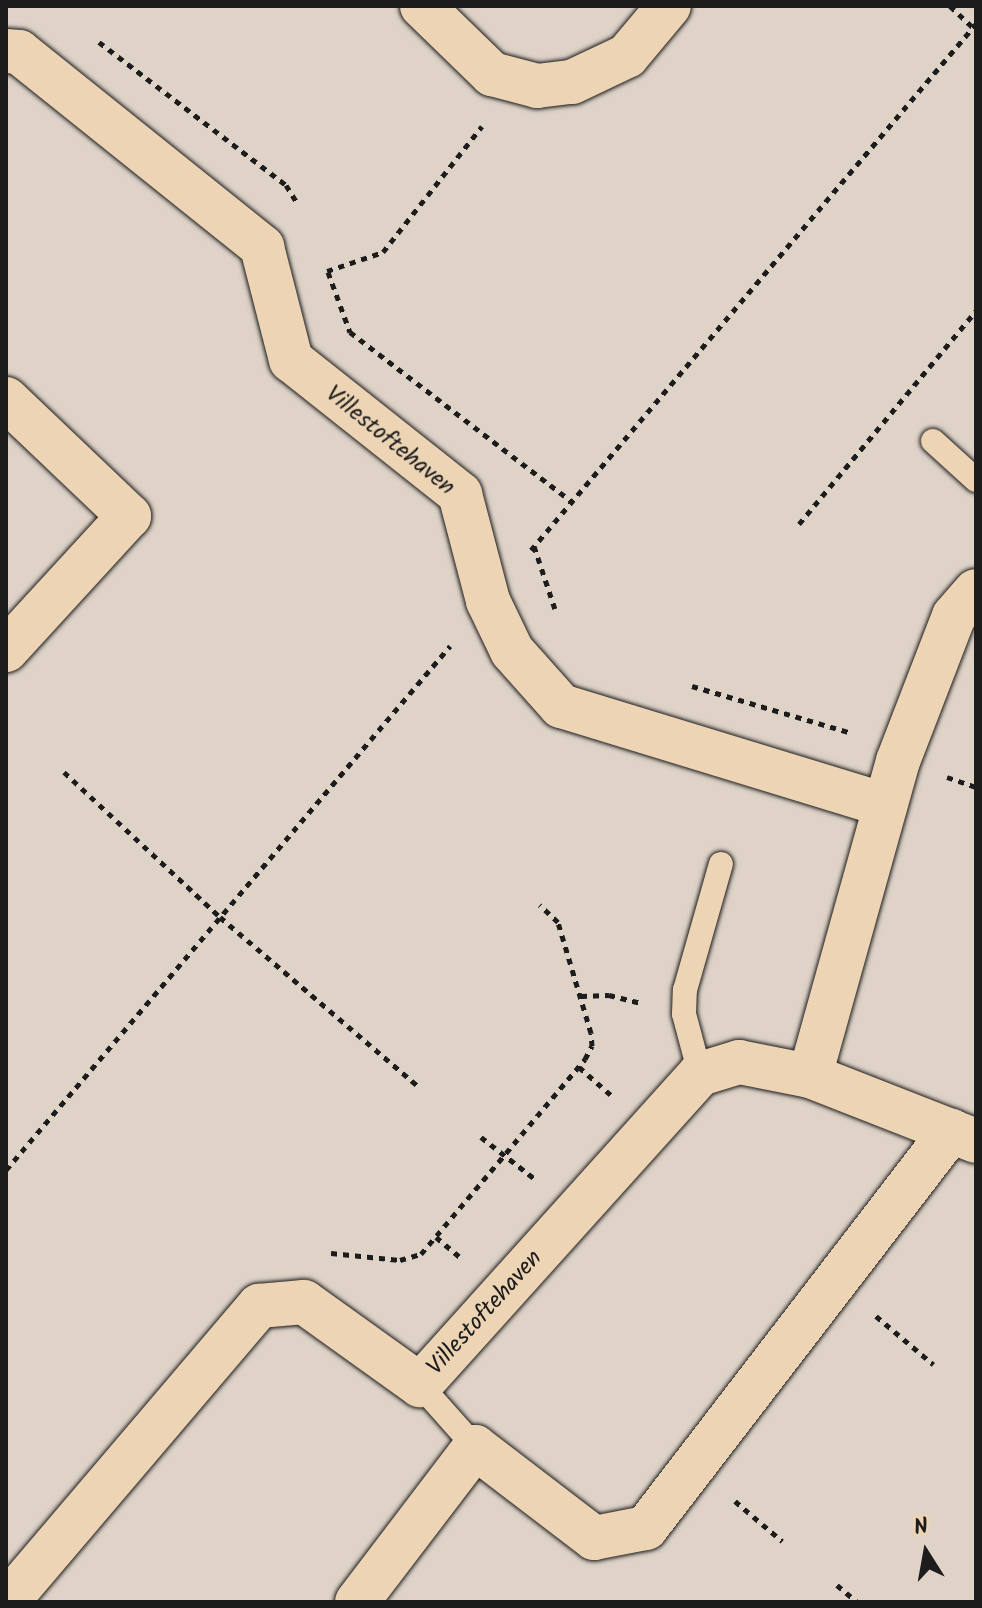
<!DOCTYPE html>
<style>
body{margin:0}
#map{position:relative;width:982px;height:1608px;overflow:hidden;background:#dfd3c8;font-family:Kalam,sans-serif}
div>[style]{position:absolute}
.path>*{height:5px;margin-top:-2.5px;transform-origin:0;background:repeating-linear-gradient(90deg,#1c1c1c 0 6px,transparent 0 12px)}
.roads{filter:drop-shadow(0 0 2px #1c1c1c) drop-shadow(0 0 2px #1c1c1c)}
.lane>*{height:24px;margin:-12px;padding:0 12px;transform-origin:12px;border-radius:12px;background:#ecd4b4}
.street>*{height:44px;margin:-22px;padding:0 22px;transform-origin:22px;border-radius:22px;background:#ecd4b4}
span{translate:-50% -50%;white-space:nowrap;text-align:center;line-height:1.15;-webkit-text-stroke:6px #ecd4b4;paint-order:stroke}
.street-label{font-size:24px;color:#1c1c1c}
.frame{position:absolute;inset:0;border:8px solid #1c1c1c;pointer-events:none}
.north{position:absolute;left:886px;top:1512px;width:80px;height:80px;-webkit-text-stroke:6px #ecd4b4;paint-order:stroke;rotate:349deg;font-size:22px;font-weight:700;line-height:32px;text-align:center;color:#1c1c1c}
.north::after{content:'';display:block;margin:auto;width:28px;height:36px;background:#1c1c1c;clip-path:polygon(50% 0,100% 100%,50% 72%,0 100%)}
</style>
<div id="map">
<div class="path">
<i style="left:950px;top:6px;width:35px;rotate:43deg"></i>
<i style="left:99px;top:42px;width:235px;rotate:37.4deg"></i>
<i style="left:286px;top:185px;width:19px;rotate:58deg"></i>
<i style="left:327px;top:271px;width:59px;rotate:-18.7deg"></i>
<i style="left:383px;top:252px;width:160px;rotate:-51.8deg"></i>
<i style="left:328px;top:272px;width:64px;rotate:69.9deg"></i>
<i style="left:350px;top:332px;width:280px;rotate:37.4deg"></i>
<i style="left:799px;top:524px;width:277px;rotate:-50.3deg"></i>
<i style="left:534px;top:546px;width:66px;rotate:71.6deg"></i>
<i style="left:531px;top:550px;width:689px;rotate:-49.77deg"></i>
<i style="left:692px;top:686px;width:167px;rotate:16.4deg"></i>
<i style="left:64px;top:772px;width:213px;rotate:42.9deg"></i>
<i style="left:220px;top:917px;width:260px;rotate:40.5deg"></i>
<i style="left:947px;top:777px;width:31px;rotate:19deg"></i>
<i style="left:581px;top:996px;width:28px;rotate:-2deg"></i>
<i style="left:609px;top:995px;width:33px;rotate:14deg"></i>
<i style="left:579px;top:1067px;width:43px;rotate:41.2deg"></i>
<i style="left:481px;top:1137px;width:68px;rotate:37.9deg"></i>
<i style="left:6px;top:1170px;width:687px;rotate:-49.72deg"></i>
<i style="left:436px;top:1237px;width:35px;rotate:40deg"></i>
<i style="left:331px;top:1253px;width:69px;rotate:5.8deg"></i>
<i style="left:400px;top:1260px;width:22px;rotate:-16deg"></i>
<i style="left:421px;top:1254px;width:255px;rotate:-49.9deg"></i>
<i style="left:585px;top:1059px;width:15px;rotate:-62deg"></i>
<i style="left:592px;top:1046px;width:13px;rotate:-94deg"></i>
<i style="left:591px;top:1033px;width:116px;rotate:-106.6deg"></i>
<i style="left:558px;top:922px;width:25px;rotate:-137deg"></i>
<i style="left:876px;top:1316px;width:75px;rotate:40.1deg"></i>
<i style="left:735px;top:1501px;width:62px;rotate:40.4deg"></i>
<i style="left:837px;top:1585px;width:26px;rotate:40deg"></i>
</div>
<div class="roads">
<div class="lane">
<i style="left:933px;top:441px;width:58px;rotate:42.2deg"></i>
<i style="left:700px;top:1074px;width:62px;rotate:-104.9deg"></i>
<i style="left:684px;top:1014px;width:24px;rotate:-88deg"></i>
<i style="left:685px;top:990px;width:131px;rotate:-74.1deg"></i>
<i style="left:420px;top:1385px;width:83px;rotate:48.4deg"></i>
</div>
<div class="street">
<i style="left:422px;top:6px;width:98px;rotate:44.2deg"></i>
<i style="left:492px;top:74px;width:47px;rotate:14.9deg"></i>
<i style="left:537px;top:86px;width:35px;rotate:-7deg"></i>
<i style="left:572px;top:82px;width:61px;rotate:-25.3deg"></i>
<i style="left:627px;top:56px;width:65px;rotate:-50deg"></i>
<i style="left:6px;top:51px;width:13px;rotate:4deg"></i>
<i style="left:19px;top:52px;width:312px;rotate:38.7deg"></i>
<i style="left:262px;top:247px;width:117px;rotate:75.6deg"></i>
<i style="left:291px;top:360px;width:216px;rotate:38.4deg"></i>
<i style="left:460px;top:494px;width:111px;rotate:75.3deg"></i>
<i style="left:488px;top:601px;width:55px;rotate:64.4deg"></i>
<i style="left:512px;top:651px;width:74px;rotate:48.3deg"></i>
<i style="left:561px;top:706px;width:339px;rotate:17deg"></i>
<i style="left:6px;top:399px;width:170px;rotate:43.6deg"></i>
<i style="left:129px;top:516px;width:182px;rotate:132.5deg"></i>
<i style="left:976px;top:1141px;width:178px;rotate:-158.6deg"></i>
<i style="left:810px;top:1076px;width:327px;rotate:-74.4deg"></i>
<i style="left:898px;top:761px;width:155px;rotate:-68.9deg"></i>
<i style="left:954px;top:616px;width:33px;rotate:-49deg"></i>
<i style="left:7px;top:1602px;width:389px;rotate:-49.6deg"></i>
<i style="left:259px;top:1306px;width:45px;rotate:-5.1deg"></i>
<i style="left:304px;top:1302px;width:143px;rotate:35.6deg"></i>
<i style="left:420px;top:1385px;width:418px;rotate:-48deg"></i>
<i style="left:700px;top:1074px;width:41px;rotate:-17.1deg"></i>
<i style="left:739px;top:1062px;width:72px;rotate:11.2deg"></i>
<i style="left:357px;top:1602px;width:195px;rotate:-52.7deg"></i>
<i style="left:475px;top:1447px;width:150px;rotate:37.4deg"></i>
<i style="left:594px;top:1538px;width:53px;rotate:-10.9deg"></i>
<i style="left:646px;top:1528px;width:501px;rotate:-52.47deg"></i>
</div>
</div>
<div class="street-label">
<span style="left:390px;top:441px;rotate:39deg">Villestoftehaven</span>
<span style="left:485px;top:1313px;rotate:-48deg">Villestoftehaven</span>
</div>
<div class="frame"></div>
<div class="north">N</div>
</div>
